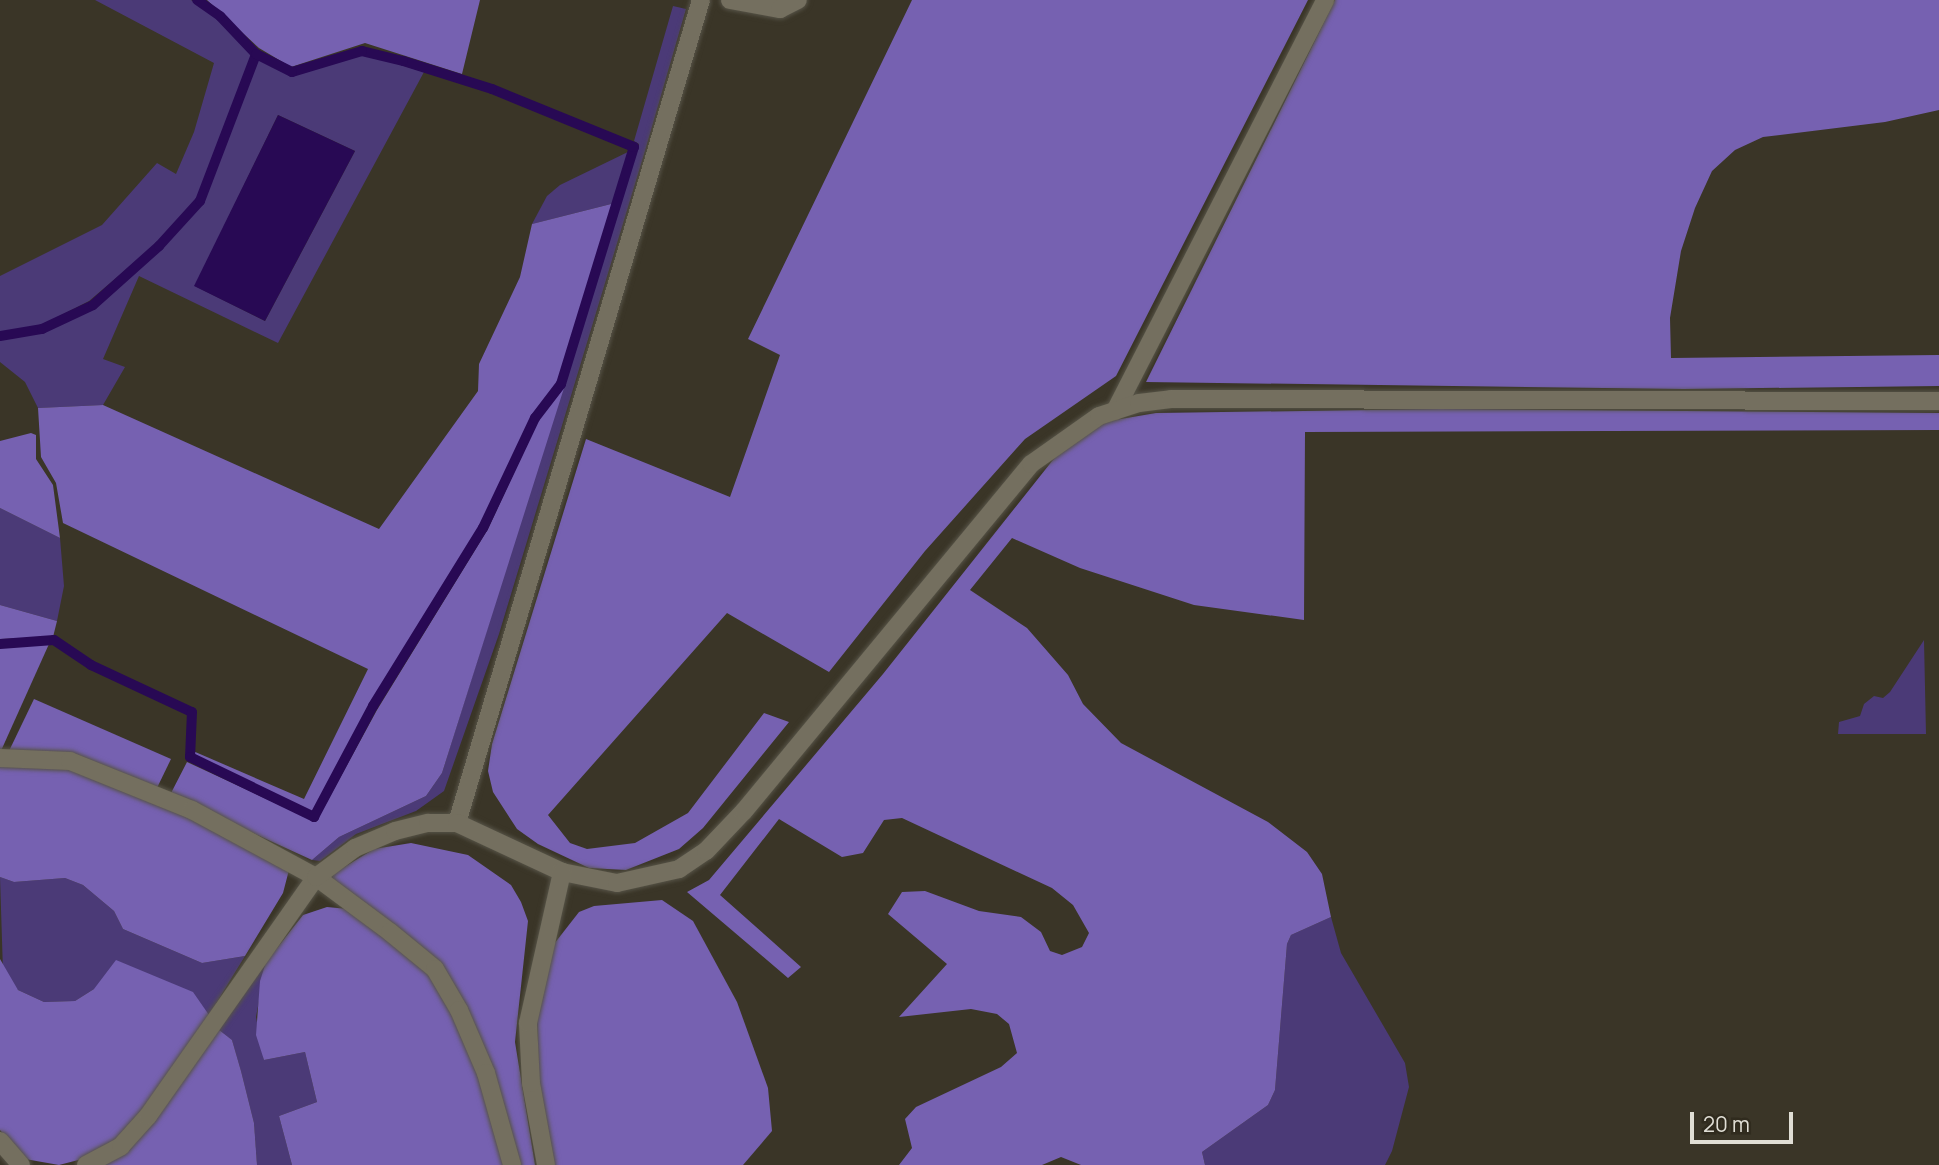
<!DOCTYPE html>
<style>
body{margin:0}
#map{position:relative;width:1939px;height:1165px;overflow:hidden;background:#3a3527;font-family:Manrope,sans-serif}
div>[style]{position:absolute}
.green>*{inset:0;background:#4b3a77}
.forest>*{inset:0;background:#7661b1}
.water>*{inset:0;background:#280954}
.stream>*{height:10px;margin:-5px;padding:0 5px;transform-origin:5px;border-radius:5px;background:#280954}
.roads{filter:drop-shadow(0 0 2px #565347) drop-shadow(0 0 2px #565347)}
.minor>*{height:18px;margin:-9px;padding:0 9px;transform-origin:9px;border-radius:9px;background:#746f5f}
span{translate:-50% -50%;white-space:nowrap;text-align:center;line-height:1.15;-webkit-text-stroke:7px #302b1e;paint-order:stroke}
.scale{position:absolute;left:1690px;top:1112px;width:103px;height:32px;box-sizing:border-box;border:4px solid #e0ded5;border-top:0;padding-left:9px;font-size:21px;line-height:24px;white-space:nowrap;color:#e0ded5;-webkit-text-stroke:5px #302b1e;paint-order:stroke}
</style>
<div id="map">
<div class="green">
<i style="clip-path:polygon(95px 0,191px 0,219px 19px,252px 56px,197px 200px,155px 245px,89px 301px,40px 326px,0 334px,0 276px,102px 225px,157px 163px,176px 174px,194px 132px,214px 63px)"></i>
<i style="clip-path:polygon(673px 6px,686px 9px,645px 151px,499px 634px,444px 791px,416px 811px,356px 834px,320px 861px,312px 860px,339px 837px,426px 796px,442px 773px,639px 144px,634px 141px)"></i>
<i style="clip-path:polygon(evenodd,364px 54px,424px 72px,278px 343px,139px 276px,103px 359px,125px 367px,103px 405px,38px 408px,25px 382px,0 362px,0 339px,43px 332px,94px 307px,162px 248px,202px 202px,257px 58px,291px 75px,364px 54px,278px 115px,355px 151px,265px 321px,195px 286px,278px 115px)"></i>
<i style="clip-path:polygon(632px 150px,615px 203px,532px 224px,547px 196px,560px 185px)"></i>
<i style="clip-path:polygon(0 508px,60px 538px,64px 586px,57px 621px,0 605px)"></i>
<i style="clip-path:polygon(1924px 640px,1926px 734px,1838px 734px,1839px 722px,1860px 716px,1864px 704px,1874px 696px,1883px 698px,1890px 692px)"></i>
<i style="clip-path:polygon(0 877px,14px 882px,65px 878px,83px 885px,114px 911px,123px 929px,202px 963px,245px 956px,209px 1015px,94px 989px,75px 1001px,44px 1002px,18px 990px,3px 972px)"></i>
<i style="clip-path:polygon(1331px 917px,1341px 953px,1405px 1063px,1409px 1087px,1392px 1151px,1385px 1165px,1205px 1165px,1202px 1152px,1268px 1105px,1275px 1090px,1287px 944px,1291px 935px)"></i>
<i style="clip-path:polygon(266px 962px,256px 1017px,264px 1060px,305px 1052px,317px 1102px,279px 1116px,292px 1165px,257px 1165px,254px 1123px,241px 1071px,232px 1040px,218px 1029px)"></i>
</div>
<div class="forest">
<i style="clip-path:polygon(207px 0,480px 0,462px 74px,365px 43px,291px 67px,259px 48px)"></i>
<i style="clip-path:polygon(912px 0,1308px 0,1116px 376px,1025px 439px,925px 551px,829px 672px,727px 613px,548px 815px,570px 843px,587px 849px,635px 843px,688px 813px,764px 713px,789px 722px,703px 828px,679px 849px,626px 870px,589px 868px,538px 844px,517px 829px,493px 792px,488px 771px,492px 744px,586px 439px,730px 497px,780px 355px,748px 339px)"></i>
<i style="clip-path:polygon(1335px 0,1939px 0,1939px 110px,1885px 122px,1763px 137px,1735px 150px,1712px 171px,1695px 208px,1681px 251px,1670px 318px,1671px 358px,1939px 355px,1939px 386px,1684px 389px,1146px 382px)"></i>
<i style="clip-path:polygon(615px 203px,558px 383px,533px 416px,481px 528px,370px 705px,312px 814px,192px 755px,193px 751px,304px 799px,368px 669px,63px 523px,56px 483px,41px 457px,38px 408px,103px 405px,379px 529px,478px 391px,479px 364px,520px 277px,532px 224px)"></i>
<i style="clip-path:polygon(564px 388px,442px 773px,426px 796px,339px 837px,312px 860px,170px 795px,187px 762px,316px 822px,377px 710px,488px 529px,539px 419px)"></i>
<i style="clip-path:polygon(1440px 409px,1939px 413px,1939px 430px,1305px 432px,1304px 620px,1194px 605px,1080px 568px,1012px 538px,970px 590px,1027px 628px,1068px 675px,1083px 704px,1121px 743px,1268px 822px,1307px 852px,1322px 874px,1331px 917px,1291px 935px,1287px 944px,1275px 1090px,1268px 1105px,1202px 1152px,1205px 1165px,1081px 1165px,1061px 1157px,1042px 1165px,899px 1165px,912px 1148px,905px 1119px,916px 1107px,1001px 1067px,1017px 1053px,1009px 1024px,997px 1014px,971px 1009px,899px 1017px,947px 964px,888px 914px,902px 892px,925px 891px,979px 911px,1021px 917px,1041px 932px,1050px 951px,1062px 955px,1082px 947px,1089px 933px,1073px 905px,1052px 888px,902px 818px,884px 820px,863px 853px,842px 857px,779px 819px,720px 895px,801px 967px,788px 978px,687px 892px,709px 880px,883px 674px,1060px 451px,1103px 422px,1156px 413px)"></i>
<i style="clip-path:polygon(31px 433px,36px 435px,36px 459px,53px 485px,60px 538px,0 508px,0 441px)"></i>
<i style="clip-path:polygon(0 605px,57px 621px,53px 637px,0 639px)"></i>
<i style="clip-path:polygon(49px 644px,0 753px,0 648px)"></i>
<i style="clip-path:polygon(34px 699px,171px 759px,155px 792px,9px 751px)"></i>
<i style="clip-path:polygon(0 762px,69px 765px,190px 814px,289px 870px,283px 893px,245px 956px,202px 963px,123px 929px,114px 911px,83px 885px,65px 878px,14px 882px,0 877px)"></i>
<i style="clip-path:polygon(411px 843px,468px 855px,511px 885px,521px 902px,528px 921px,515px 1042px,535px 1165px,517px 1165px,465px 1008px,328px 877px,374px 849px)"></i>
<i style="clip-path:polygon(662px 900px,693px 921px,737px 1002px,768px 1088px,772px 1131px,743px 1165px,554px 1165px,539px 1082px,537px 1020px,554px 944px,579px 912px,594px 906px)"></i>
<i style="clip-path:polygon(327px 907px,348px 909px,431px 972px,482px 1074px,507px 1165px,292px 1165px,279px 1116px,317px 1102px,305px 1052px,264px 1060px,256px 1035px,260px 981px,266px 962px,303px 915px)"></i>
<i style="clip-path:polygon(0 959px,18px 990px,44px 1002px,75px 1001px,94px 989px,116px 960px,193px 992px,209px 1015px,143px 1111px,117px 1140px,86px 1158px,59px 1165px,25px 1159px,0 1130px)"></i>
<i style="clip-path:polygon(218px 1029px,232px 1040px,241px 1071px,254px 1123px,257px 1165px,104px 1165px)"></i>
</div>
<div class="water">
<i style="clip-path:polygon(278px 115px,355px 151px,265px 321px,194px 286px)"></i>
</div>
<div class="stream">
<i style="left:0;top:336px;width:43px;rotate:-9.5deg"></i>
<i style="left:42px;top:329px;width:56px;rotate:-25.2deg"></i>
<i style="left:93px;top:305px;width:89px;rotate:-41.8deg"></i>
<i style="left:159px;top:246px;width:61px;rotate:-47.7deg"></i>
<i style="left:200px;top:201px;width:157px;rotate:-69.1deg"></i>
<i style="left:256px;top:54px;width:52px;rotate:-133.5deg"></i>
<i style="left:220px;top:16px;width:28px;rotate:-145deg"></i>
<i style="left:0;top:644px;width:54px;rotate:-4.2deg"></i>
<i style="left:54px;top:640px;width:45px;rotate:34deg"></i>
<i style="left:91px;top:665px;width:111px;rotate:25deg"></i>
<i style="left:192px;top:712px;width:45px;rotate:92.5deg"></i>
<i style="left:190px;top:757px;width:138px;rotate:25.8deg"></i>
<i style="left:314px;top:817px;width:126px;rotate:-62deg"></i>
<i style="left:373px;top:706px;width:209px;rotate:-58.3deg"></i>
<i style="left:483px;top:528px;width:122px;rotate:-64.7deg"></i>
<i style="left:535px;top:418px;width:43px;rotate:-52.6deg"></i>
<i style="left:561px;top:384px;width:248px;rotate:-72.9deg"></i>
<i style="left:634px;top:147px;width:153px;rotate:-157.8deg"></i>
<i style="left:492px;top:89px;width:93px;rotate:-162.5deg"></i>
<i style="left:403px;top:61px;width:42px;rotate:-166.3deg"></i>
<i style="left:362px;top:51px;width:73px;rotate:163.3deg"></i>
<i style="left:292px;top:72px;width:40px;rotate:-153.4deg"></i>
</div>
<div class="roads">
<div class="minor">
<i style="left:730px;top:0;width:51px;rotate:10.2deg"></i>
<i style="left:780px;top:9px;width:20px;rotate:-27deg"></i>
<i style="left:1115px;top:411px;width:462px;rotate:-62.9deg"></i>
<i style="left:0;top:758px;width:70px;rotate:2.5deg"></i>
<i style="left:70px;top:761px;width:131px;rotate:21.9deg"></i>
<i style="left:192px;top:810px;width:141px;rotate:28.4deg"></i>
<i style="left:316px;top:877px;width:92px;rotate:36.6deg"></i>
<i style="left:390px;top:932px;width:58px;rotate:39.4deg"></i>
<i style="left:435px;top:969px;width:48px;rotate:59.7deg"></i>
<i style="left:459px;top:1010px;width:69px;rotate:66.8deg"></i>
<i style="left:486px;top:1073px;width:96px;rotate:74.2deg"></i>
<i style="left:457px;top:823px;width:858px;rotate:-73.49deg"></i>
<i style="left:0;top:1141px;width:32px;rotate:49deg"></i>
<i style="left:86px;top:1165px;width:40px;rotate:-28deg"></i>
<i style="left:121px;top:1146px;width:40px;rotate:-48deg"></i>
<i style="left:148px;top:1116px;width:292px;rotate:-54.9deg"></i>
<i style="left:316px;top:877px;width:49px;rotate:-36.6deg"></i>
<i style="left:355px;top:848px;width:43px;rotate:-23deg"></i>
<i style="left:395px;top:831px;width:34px;rotate:-14deg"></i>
<i style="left:428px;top:823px;width:29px"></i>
<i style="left:457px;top:823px;width:116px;rotate:25deg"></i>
<i style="left:562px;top:872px;width:56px;rotate:11.3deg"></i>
<i style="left:617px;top:883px;width:64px;rotate:-12.7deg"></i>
<i style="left:679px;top:869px;width:32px;rotate:-34deg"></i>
<i style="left:706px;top:851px;width:55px;rotate:-46.5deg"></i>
<i style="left:744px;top:811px;width:450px;rotate:-50.4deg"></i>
<i style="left:1031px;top:464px;width:83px;rotate:-35.2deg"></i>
<i style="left:1099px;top:416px;width:42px;rotate:-18deg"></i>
<i style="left:1139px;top:403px;width:32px;rotate:-7deg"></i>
<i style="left:1171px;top:399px;width:768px;rotate:0.15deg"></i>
<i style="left:546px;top:1165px;width:83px;rotate:-100.4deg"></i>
<i style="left:531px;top:1083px;width:60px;rotate:-92.9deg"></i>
<i style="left:528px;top:1023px;width:155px;rotate:-77.3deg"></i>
</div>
</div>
<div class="scale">20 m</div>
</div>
